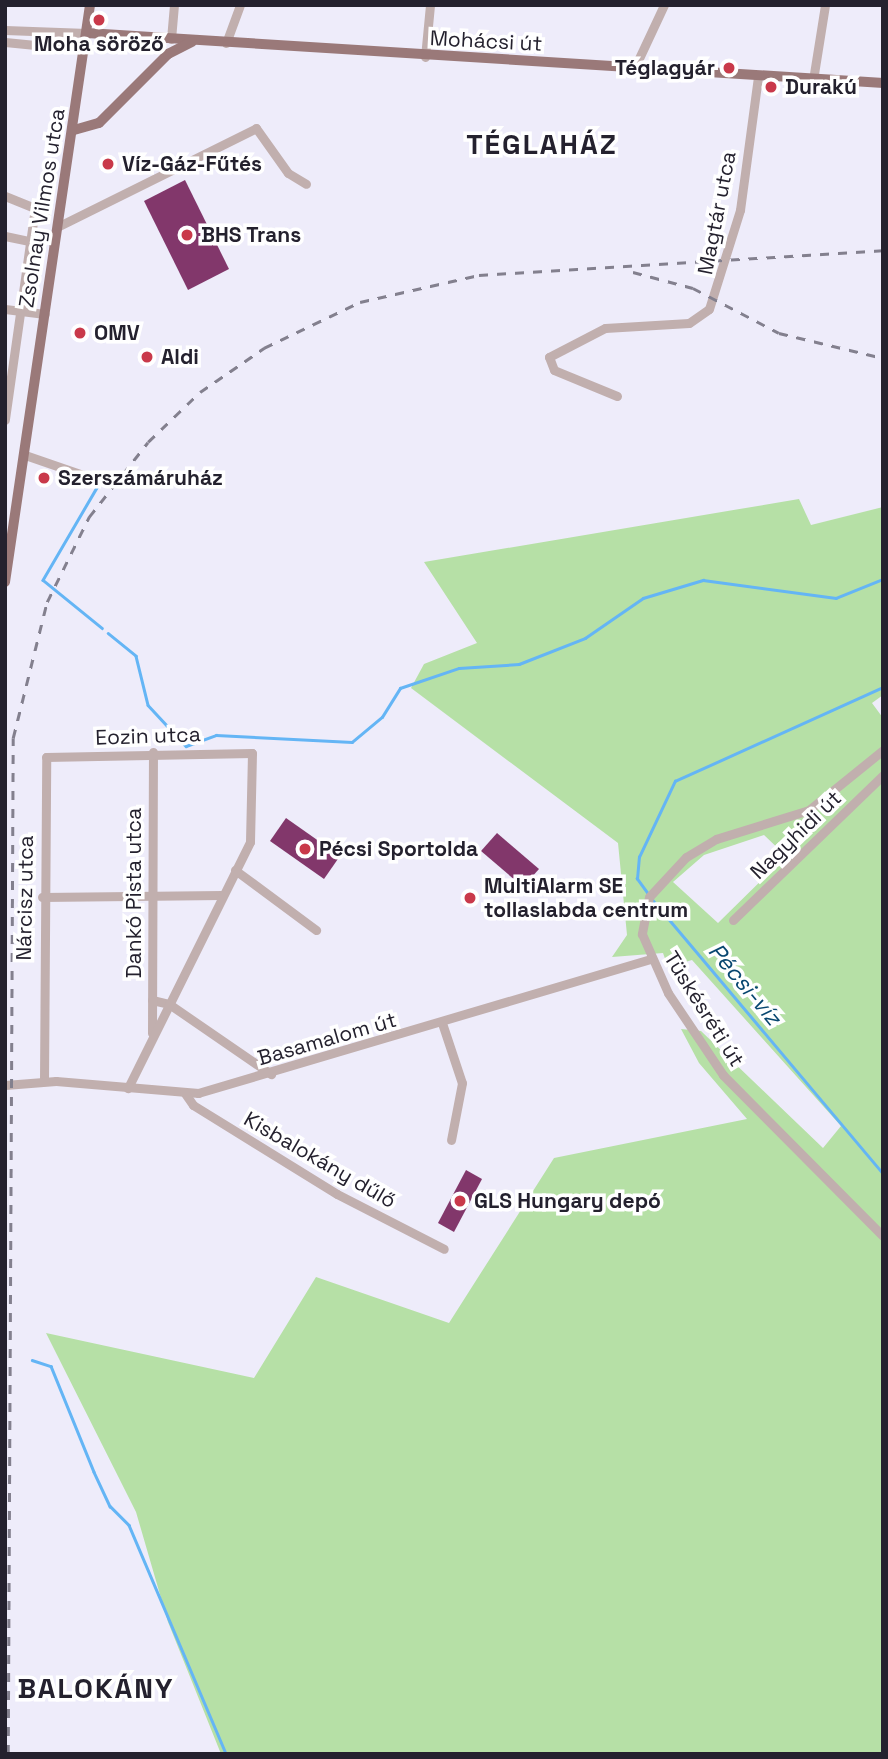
<!DOCTYPE html>
<meta charset="utf-8">
<style>
body{margin:0}
#map{position:relative;width:888px;height:1759px;overflow:hidden;background:#eeecfa;font-family:"Space Grotesk",sans-serif}
div>[style]{position:absolute}
.green>*{inset:0;background:#b6e0a6}
.stream>*{height:2.5px;margin:-1.25px;padding:0 1.25px;transform-origin:1.25px;border-radius:1.25px;background:#64b5f5}
.building>*{inset:0;background:#82376b}
.minor>*{height:9px;margin:-4.5px;padding:0 4.5px;transform-origin:4.5px;border-radius:4.5px;background:#c1afae}
.major>*{height:10px;margin:-5px;padding:0 5px;transform-origin:5px;border-radius:5px;background:#9a7979}
.rail>*{height:2.5px;margin-top:-1.25px;transform-origin:0;background:repeating-linear-gradient(90deg,#83808e 0 9px,transparent 0 18px)}
.dots>*{width:19px;height:19px;translate:-50% -50%;box-sizing:border-box;border:4px solid #fff;border-radius:50%}
span{translate:-50% -50%;white-space:nowrap;text-align:center;line-height:1.15;-webkit-text-stroke:7px #fff;paint-order:stroke}
.street-label{font-size:21px;color:#24212e}
.poi-label{font-size:21px;color:#24212e;font-weight:700}
.right{translate:-100% -50%;text-align:right}
.left{translate:0 -50%;text-align:left}
.water-label{font-size:23px;color:#084770;font-style:italic}
.district-label{font-size:28px;color:#24212e;font-weight:700;letter-spacing:2px}
.frame{position:absolute;inset:0;border:7px solid #24212e;pointer-events:none}
</style>
<div id="map">
<div class="green">
<i style="clip-path:polygon(evenodd,799px 499px,811px 525px,883px 507px,883px 695px,872px 703px,883px 718px,883px 1754px,221px 1754px,168px 1622px,136px 1512px,46px 1333px,254px 1378px,316px 1277px,449px 1323px,554px 1158px,747px 1119px,699px 1063px,681px 1029px,701px 1031px,823px 1148px,841px 1126px,692px 960px,668px 967px,663px 953px,612px 957px,627px 935px,618px 843px,411px 688px,424px 664px,477px 643px,424px 562px,799px 499px,764px 835px,786px 856px,718px 923px,673px 882px,704px 855px,764px 835px)"></i>
</div>
<div class="stream">
<i style="left:5px;top:444px;width:1px"></i>
<i style="left:98px;top:486px;width:109px;rotate:120.3deg"></i>
<i style="left:43px;top:580px;width:76px;rotate:39.1deg"></i>
<i style="left:108px;top:633px;width:36px;rotate:39deg"></i>
<i style="left:136px;top:656px;width:50px;rotate:76.2deg"></i>
<i style="left:148px;top:705px;width:56px;rotate:47.2deg"></i>
<i style="left:186px;top:746px;width:32px;rotate:-20deg"></i>
<i style="left:216px;top:735px;width:136px;rotate:2.9deg"></i>
<i style="left:352px;top:742px;width:39px;rotate:-40deg"></i>
<i style="left:382px;top:717px;width:34px;rotate:-58deg"></i>
<i style="left:400px;top:688px;width:62px;rotate:-18.7deg"></i>
<i style="left:459px;top:668px;width:60px;rotate:-3.8deg"></i>
<i style="left:519px;top:664px;width:71px;rotate:-21.5deg"></i>
<i style="left:585px;top:638px;width:70px;rotate:-34.6deg"></i>
<i style="left:643px;top:598px;width:63px;rotate:-16.7deg"></i>
<i style="left:703px;top:580px;width:134px;rotate:7.7deg"></i>
<i style="left:836px;top:598px;width:51px;rotate:-22deg"></i>
<i style="left:648px;top:894px;width:19px;rotate:-126deg"></i>
<i style="left:637px;top:879px;width:22px;rotate:-85deg"></i>
<i style="left:639px;top:857px;width:84px;rotate:-64.7deg"></i>
<i style="left:675px;top:781px;width:228px;rotate:-24.3deg"></i>
<i style="left:652px;top:899px;width:358px;rotate:49.9deg"></i>
<i style="left:32px;top:1360px;width:20px;rotate:18deg"></i>
<i style="left:51px;top:1366px;width:114px;rotate:67.9deg"></i>
<i style="left:94px;top:1472px;width:38px;rotate:65deg"></i>
<i style="left:110px;top:1506px;width:27px;rotate:45deg"></i>
<i style="left:129px;top:1525px;width:249px;rotate:67deg"></i>
</div>
<div class="building">
<i style="clip-path:polygon(185px 180px,229px 269px,188px 290px,144px 201px)"></i>
<i style="clip-path:polygon(286px 818px,340px 856px,324px 879px,270px 841px)"></i>
<i style="clip-path:polygon(497px 833px,539px 869px,523px 887px,481px 851px)"></i>
<i style="clip-path:polygon(466px 1170px,482px 1179px,454px 1232px,438px 1223px)"></i>
</div>
<div class="minor">
<i style="left:5px;top:30px;width:82px;rotate:2.1deg"></i>
<i style="left:171px;top:39px;width:34px;rotate:-85deg"></i>
<i style="left:5px;top:42px;width:81px;rotate:5.6deg"></i>
<i style="left:226px;top:43px;width:40px;rotate:-69.8deg"></i>
<i style="left:425px;top:57px;width:52px;rotate:-84.5deg"></i>
<i style="left:634px;top:69px;width:71px;rotate:-64.9deg"></i>
<i style="left:813px;top:80px;width:76px;rotate:-80.9deg"></i>
<i style="left:5px;top:196px;width:32px;rotate:22deg"></i>
<i style="left:35px;top:208px;width:214px;rotate:98.1deg"></i>
<i style="left:35px;top:208px;width:12px;rotate:31deg"></i>
<i style="left:59px;top:226px;width:220px;rotate:-26.4deg"></i>
<i style="left:256px;top:128px;width:55px;rotate:54.6deg"></i>
<i style="left:288px;top:173px;width:21px;rotate:31deg"></i>
<i style="left:5px;top:236px;width:25px;rotate:12deg"></i>
<i style="left:5px;top:309px;width:40px;rotate:7.1deg"></i>
<i style="left:617px;top:396px;width:68px;rotate:-157.6deg"></i>
<i style="left:554px;top:370px;width:14px;rotate:-111deg"></i>
<i style="left:549px;top:357px;width:63px;rotate:-27.4deg"></i>
<i style="left:605px;top:328px;width:84px;rotate:-3.4deg"></i>
<i style="left:689px;top:323px;width:24px;rotate:-35deg"></i>
<i style="left:709px;top:309px;width:104px;rotate:-72.6deg"></i>
<i style="left:740px;top:210px;width:135px;rotate:-82.3deg"></i>
<i style="left:25px;top:455px;width:76px;rotate:19.1deg"></i>
<i style="left:883px;top:750px;width:95px;rotate:141deg"></i>
<i style="left:809px;top:810px;width:97px;rotate:162.7deg"></i>
<i style="left:716px;top:839px;width:35px;rotate:149deg"></i>
<i style="left:686px;top:857px;width:54px;rotate:132.8deg"></i>
<i style="left:649px;top:897px;width:38px;rotate:101deg"></i>
<i style="left:642px;top:934px;width:64px;rotate:66.2deg"></i>
<i style="left:668px;top:993px;width:99px;rotate:56.1deg"></i>
<i style="left:723px;top:1075px;width:227px;rotate:45.2deg"></i>
<i style="left:235px;top:870px;width:101px;rotate:36.5deg"></i>
<i style="left:42px;top:897px;width:180px;rotate:-0.6deg"></i>
<i style="left:733px;top:920px;width:209px;rotate:-44deg"></i>
<i style="left:152px;top:1000px;width:17px;rotate:13deg"></i>
<i style="left:169px;top:1004px;width:124px;rotate:34.5deg"></i>
<i style="left:442px;top:1023px;width:63px;rotate:71.6deg"></i>
<i style="left:462px;top:1083px;width:58px;rotate:100.9deg"></i>
<i style="left:152px;top:1033px;width:281px;rotate:-89.8deg"></i>
<i style="left:44px;top:1081px;width:324px;rotate:-89.6deg"></i>
<i style="left:46px;top:757px;width:206px;rotate:-1.1deg"></i>
<i style="left:252px;top:753px;width:89px;rotate:91.3deg"></i>
<i style="left:250px;top:842px;width:275px;rotate:116.4deg"></i>
<i style="left:5px;top:1085px;width:51px;rotate:-4.5deg"></i>
<i style="left:56px;top:1081px;width:143px;rotate:4.8deg"></i>
<i style="left:198px;top:1093px;width:471px;rotate:-16.5deg"></i>
<i style="left:184px;top:1092px;width:16px;rotate:55deg"></i>
<i style="left:193px;top:1105px;width:169px;rotate:31.7deg"></i>
<i style="left:337px;top:1194px;width:120px;rotate:27.2deg"></i>
</div>
<div class="major">
<i style="left:87px;top:33px;width:798px;rotate:3.59deg"></i>
<i style="left:74px;top:130px;width:26px;rotate:-16deg"></i>
<i style="left:99px;top:123px;width:98px;rotate:-45deg"></i>
<i style="left:168px;top:54px;width:27px;rotate:-27deg"></i>
<i style="left:5px;top:582px;width:583px;rotate:-81.62deg"></i>
</div>
<div class="rail">
<i style="left:633px;top:272px;width:62px;rotate:14.9deg"></i>
<i style="left:693px;top:288px;width:97px;rotate:27.6deg"></i>
<i style="left:779px;top:333px;width:107px;rotate:13.5deg"></i>
<i style="left:8px;top:1754px;width:1016px;rotate:-89.72deg"></i>
<i style="left:13px;top:738px;width:140px;rotate:-76deg"></i>
<i style="left:47px;top:602px;width:95px;rotate:-63.7deg"></i>
<i style="left:89px;top:517px;width:95px;rotate:-51.8deg"></i>
<i style="left:148px;top:442px;width:72px;rotate:-43.9deg"></i>
<i style="left:200px;top:392px;width:78px;rotate:-34.5deg"></i>
<i style="left:264px;top:348px;width:106px;rotate:-25.6deg"></i>
<i style="left:360px;top:302px;width:122px;rotate:-12.8deg"></i>
<i style="left:479px;top:275px;width:405px;rotate:-3.5deg"></i>
</div>
<div class="dots">
<i style="left:99px;top:20px;background:#c9394a"></i>
<i style="left:729px;top:68px;background:#c9394a"></i>
<i style="left:771px;top:87px;background:#c9394a"></i>
<i style="left:108px;top:164px;background:#c9394a"></i>
<i style="left:187px;top:235px;background:#c9394a"></i>
<i style="left:80px;top:333px;background:#c9394a"></i>
<i style="left:147px;top:357px;background:#c9394a"></i>
<i style="left:44px;top:478px;background:#c9394a"></i>
<i style="left:305px;top:849px;background:#c9394a"></i>
<i style="left:470px;top:898px;background:#c9394a"></i>
<i style="left:460px;top:1201px;background:#c9394a"></i>
</div>
<div class="street-label">
<span style="left:486px;top:41px;rotate:3deg">Mohácsi út</span>
<span style="left:42px;top:208px;rotate:-81deg">Zsolnay Vilmos utca</span>
<span style="left:717px;top:213px;rotate:-79deg">Magtár utca</span>
<span style="left:148px;top:736px;rotate:-2deg">Eozin utca</span>
<span style="left:796px;top:835px;rotate:-44deg">Nagyhidi út</span>
<span style="left:134px;top:893px;rotate:-90deg">Dankó Pista utca</span>
<span style="left:25px;top:898px;rotate:-89deg">Nárcisz utca</span>
<span style="left:704px;top:1009px;rotate:58deg">Tüskésréti út</span>
<span style="left:327px;top:1039px;rotate:-16deg">Basamalom út</span>
<span style="left:320px;top:1160px;rotate:30deg">Kisbalokány dűlő</span>
</div>
<div class="poi-label">
<span style="left:99px;top:44px">Moha söröző</span>
<span class="right" style="left:715px;top:68px">Téglagyár</span>
<span class="left" style="left:785px;top:87px">Durakú</span>
<span class="left" style="left:122px;top:164px">Víz-Gáz-Fűtés</span>
<span class="left" style="left:201px;top:235px">BHS Trans</span>
<span class="left" style="left:94px;top:333px">OMV</span>
<span class="left" style="left:161px;top:357px">Aldi</span>
<span class="left" style="left:58px;top:478px">Szerszámáruház</span>
<span class="left" style="left:319px;top:849px">Pécsi Sportolda</span>
<span class="left" style="left:484px;top:898px">MultiAlarm SE<br>tollaslabda centrum</span>
<span class="left" style="left:474px;top:1201px">GLS Hungary depó</span>
</div>
<div class="water-label">
<span style="left:745px;top:984px;rotate:50deg">Pécsi-víz</span>
</div>
<div class="district-label">
<span style="left:542px;top:144px">TÉGLAHÁZ</span>
<span style="left:96px;top:1688px">BALOKÁNY</span>
</div>
<div class="frame"></div>
</div>
